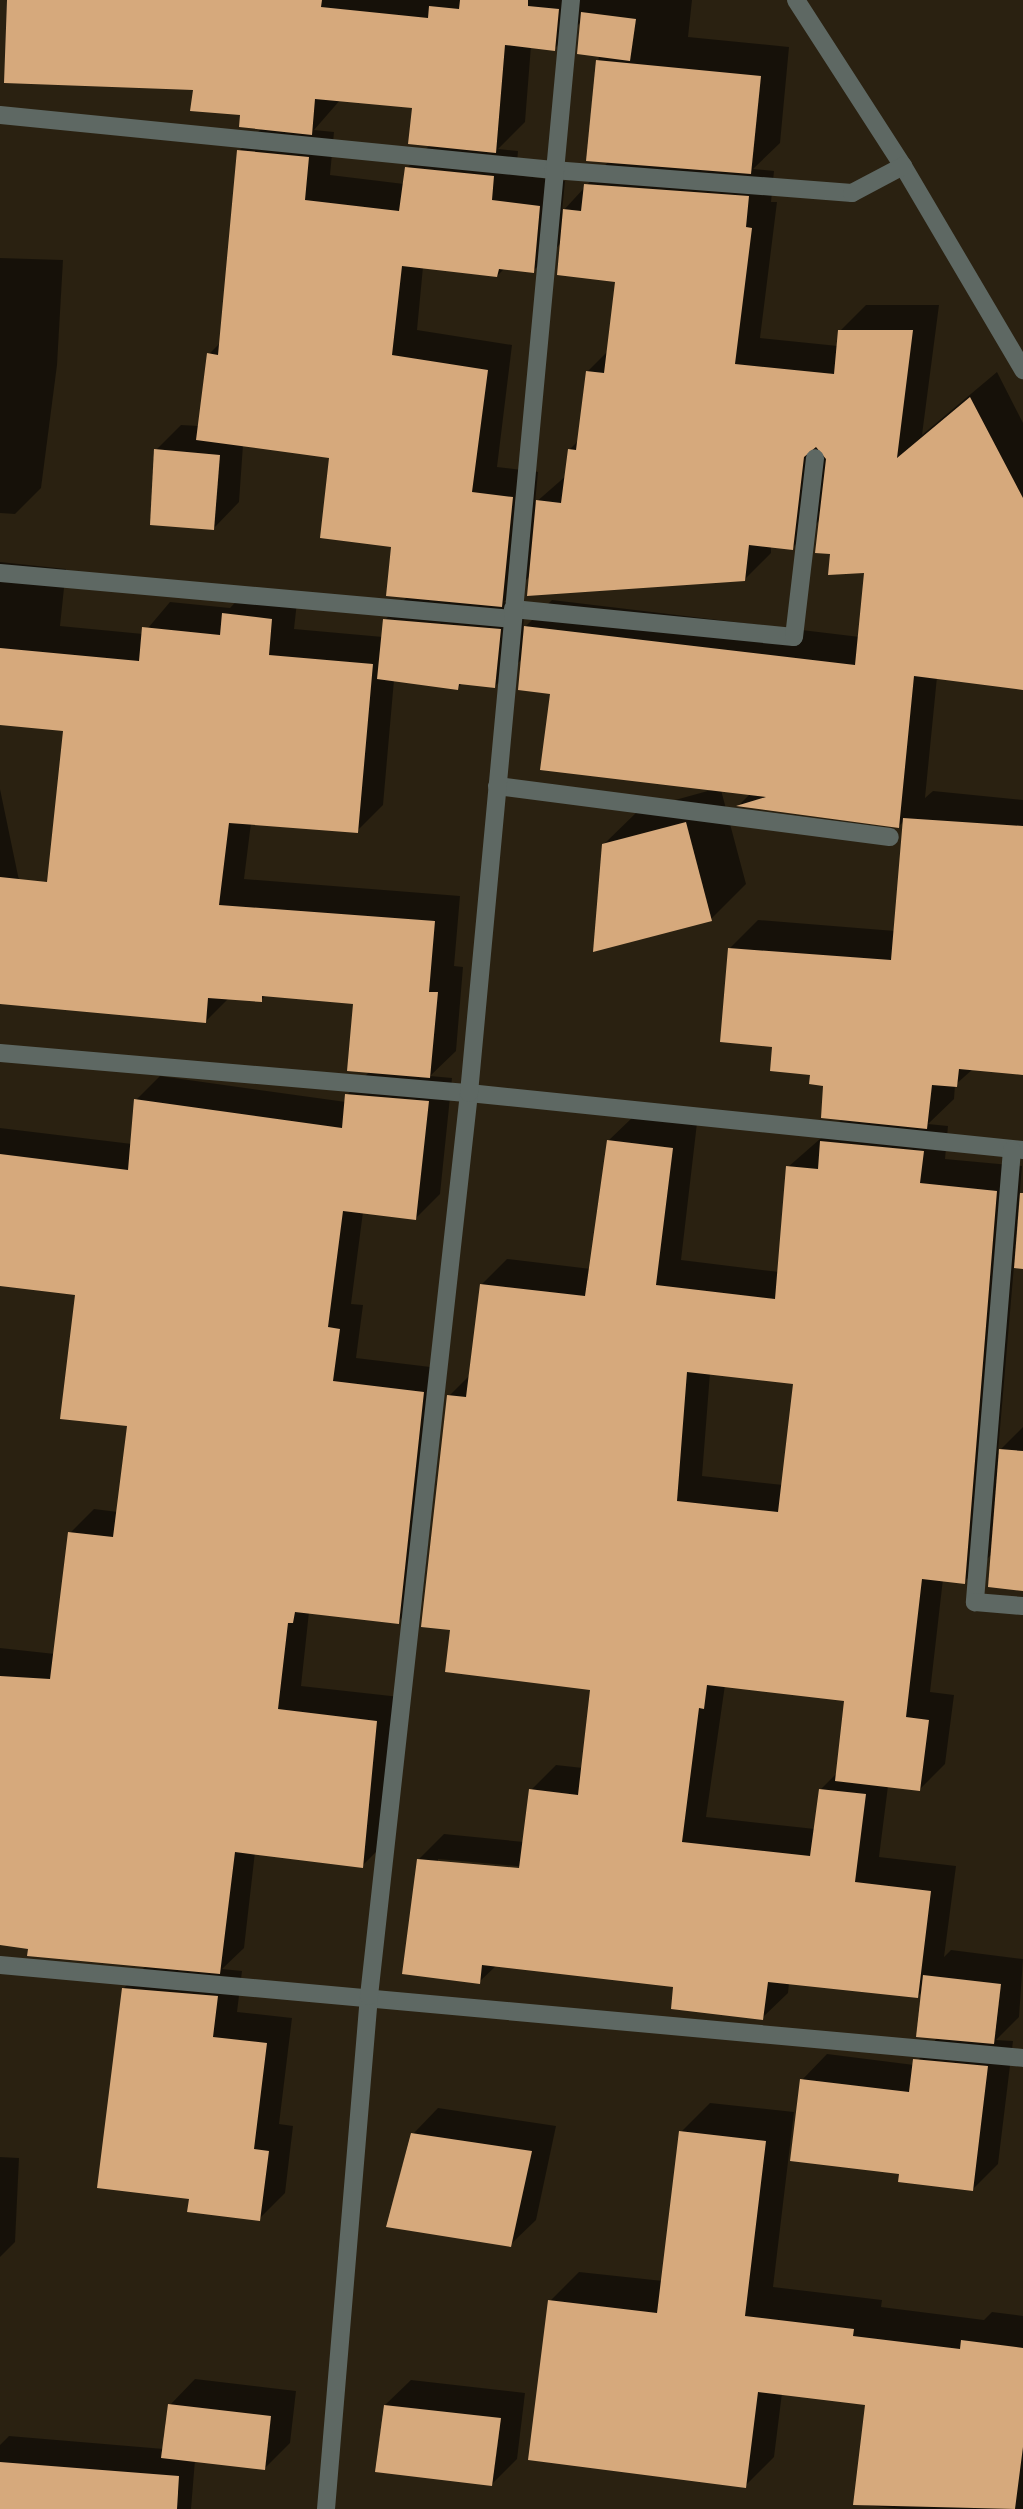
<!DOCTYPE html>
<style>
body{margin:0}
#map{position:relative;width:1023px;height:2509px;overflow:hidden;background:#2a2111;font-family:Lora,serif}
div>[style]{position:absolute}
.shadow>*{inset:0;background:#0007}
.building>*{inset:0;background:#d6a97c}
.lane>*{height:18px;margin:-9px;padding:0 9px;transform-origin:9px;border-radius:9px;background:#5e6863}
.street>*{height:18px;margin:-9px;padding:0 9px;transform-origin:9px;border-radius:9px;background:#5e6863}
span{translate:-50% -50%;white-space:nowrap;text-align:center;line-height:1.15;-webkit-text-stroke:7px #0f0b05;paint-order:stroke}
</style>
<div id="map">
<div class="shadow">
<i style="clip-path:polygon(evenodd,9px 0,692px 0,688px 37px,789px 47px,780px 143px,753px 169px,774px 171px,771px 202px,777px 202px,760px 338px,838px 346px,840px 331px,866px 305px,939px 305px,922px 435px,997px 372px,1023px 423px,1023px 688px,937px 677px,925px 798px,933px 791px,1023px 800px,1023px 1073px,973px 1069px,955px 1085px,954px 1099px,928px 1124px,948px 1126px,945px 1159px,1022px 1166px,1017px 1226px,1023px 1200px,1023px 1267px,1014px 1266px,998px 1452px,1023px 1427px,1023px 1589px,992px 1554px,964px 1582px,943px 1579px,930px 1692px,954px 1695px,945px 1764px,920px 1789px,888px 1786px,879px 1857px,956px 1866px,944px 1957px,951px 1950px,1023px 1959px,1019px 2017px,996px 2040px,1013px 2041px,998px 2164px,973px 2189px,901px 2173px,802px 2080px,827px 2054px,914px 2065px,938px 2037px,923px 1991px,917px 1997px,789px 1983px,788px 1993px,762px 2018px,675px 1985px,497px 1965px,479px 1982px,418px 1860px,444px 1834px,524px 1842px,531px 1790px,556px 1765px,583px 1768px,592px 1689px,452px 1629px,449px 1396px,471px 1374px,481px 1285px,507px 1259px,591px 1269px,608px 1141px,634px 1116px,697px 1123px,681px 1260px,779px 1272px,788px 1167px,844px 1118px,825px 1085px,774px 1045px,730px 948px,758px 920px,895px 931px,905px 820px,899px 826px,740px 804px,751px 793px,721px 790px,746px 884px,711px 919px,603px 845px,639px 810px,715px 789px,551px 692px,523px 658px,495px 686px,463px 682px,458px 688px,394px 680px,383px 805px,357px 831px,251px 823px,244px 879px,460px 896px,454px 966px,463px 967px,456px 1051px,430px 1076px,452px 1078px,440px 1194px,416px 1218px,363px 1212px,351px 1304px,363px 1305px,356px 1358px,447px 1369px,422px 1598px,398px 1622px,309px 1612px,301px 1686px,400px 1697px,386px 1842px,362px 1866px,255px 1852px,244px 1948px,222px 1969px,242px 1971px,237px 2012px,292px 2018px,279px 2124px,293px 2126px,285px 2193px,259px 2219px,191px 2198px,124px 1988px,147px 1965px,0 1944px,0 1648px,55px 1654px,70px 1533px,94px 1509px,118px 1512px,129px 1424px,77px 1293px,0 1285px,0 1128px,132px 1144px,136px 1100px,160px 1076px,346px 1102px,347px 1095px,370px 1071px,355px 1003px,266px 995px,261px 1000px,229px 998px,206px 1021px,0 1003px,0 789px,38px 972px,65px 730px,0 724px,0 562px,66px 569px,60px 626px,143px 634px,170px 602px,230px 608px,249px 588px,298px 593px,294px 629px,383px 637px,385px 620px,408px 596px,393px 545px,331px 457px,243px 445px,239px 502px,214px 528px,156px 450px,181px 425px,199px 426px,209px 354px,221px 342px,239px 151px,262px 128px,195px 89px,9px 0,582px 21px,599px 55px,588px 160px,609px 161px,562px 212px,565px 181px,516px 175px,518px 151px,498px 149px,525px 122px,531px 46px,554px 49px,582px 21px,9px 0,341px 99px,414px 107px,430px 145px,407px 168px,404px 184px,330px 175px,334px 132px,314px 130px,341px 99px,9px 0,561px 243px,617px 281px,608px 351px,588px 371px,579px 440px,569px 450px,567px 475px,535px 503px,538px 472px,497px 467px,512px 345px,417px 330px,423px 267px,497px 276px,505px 268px,533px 271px,561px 243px,9px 0,821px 519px,832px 553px,866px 571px,860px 637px,552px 600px,523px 629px,525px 604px,504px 602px,530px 576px,744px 580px,771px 553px,771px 546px,792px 548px,821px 519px,9px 0,710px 1373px,795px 1383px,783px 1485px,702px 1476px,710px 1373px,9px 0,725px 1685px,846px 1699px,837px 1773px,820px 1790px,815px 1829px,706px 1817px,725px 1685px,9px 0,438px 1859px,528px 1867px,528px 1871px,438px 1863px,438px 1859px)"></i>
<i style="clip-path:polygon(0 258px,63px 260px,57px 365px,41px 488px,15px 514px,0 513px)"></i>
<i style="clip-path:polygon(710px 2103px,794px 2112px,773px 2287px,882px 2300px,881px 2307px,984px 2320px,992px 2312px,1023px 2316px,1023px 2509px,902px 2509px,855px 2504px,866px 2404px,782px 2393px,774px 2457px,745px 2486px,550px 2301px,579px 2272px,663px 2281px,681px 2132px)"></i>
<i style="clip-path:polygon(438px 2108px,556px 2126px,536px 2220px,510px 2245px,413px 2134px)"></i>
<i style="clip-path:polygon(0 2157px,19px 2158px,15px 2242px,0 2257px)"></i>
<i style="clip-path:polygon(195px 2379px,296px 2391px,290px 2443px,264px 2469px,195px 2460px,191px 2509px,0 2509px,0 2445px,9px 2436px,164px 2449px,170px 2405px)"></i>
<i style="clip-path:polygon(411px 2380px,525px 2393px,517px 2459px,492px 2484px,385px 2405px)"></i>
</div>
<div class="building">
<i style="clip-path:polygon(7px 0,322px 0,321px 7px,428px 18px,429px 6px,459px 9px,460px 0,528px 0,528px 6px,559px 9px,555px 51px,505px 45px,496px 153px,408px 144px,412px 108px,315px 99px,312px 135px,239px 127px,240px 115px,190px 111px,193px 90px,4px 83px)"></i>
<i style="clip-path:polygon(581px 12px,636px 19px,630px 61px,577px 54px)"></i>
<i style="clip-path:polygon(596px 60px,761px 76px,751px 174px,586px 161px)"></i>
<i style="clip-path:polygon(237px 150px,309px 157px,305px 200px,399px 211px,405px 167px,494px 176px,492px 200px,540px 206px,534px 273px,499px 269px,497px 277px,402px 266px,392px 355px,488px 370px,472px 492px,513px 497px,502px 607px,386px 596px,391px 547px,320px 538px,329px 458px,196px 440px,207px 353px,218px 355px)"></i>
<i style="clip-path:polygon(584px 184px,749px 196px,746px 227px,752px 228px,735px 364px,834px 374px,838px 330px,913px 330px,897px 458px,970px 397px,1023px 498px,1023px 690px,914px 676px,899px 828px,736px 806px,766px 797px,540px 770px,550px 694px,518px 690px,524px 626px,855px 665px,864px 573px,828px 575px,830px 554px,815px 553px,826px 459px,816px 447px,804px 457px,793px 550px,749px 545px,745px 581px,527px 596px,536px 500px,561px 503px,568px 449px,576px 450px,586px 371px,604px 373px,615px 282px,557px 275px,563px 209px,581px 211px)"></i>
<i style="clip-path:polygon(154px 449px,220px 455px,214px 530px,150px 525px)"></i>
<i style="clip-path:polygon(222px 613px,272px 619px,269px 655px,373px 664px,358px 833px,229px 823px,219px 905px,435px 921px,429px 992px,438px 992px,430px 1078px,347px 1071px,353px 1004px,262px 996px,262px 1002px,208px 998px,206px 1023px,0 1004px,0 877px,47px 882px,63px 731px,0 725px,0 648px,139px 661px,142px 627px,220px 635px)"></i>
<i style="clip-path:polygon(383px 619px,501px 629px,495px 688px,459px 684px,458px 690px,377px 679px)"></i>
<i style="clip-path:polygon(903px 818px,1023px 826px,1023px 1075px,959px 1069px,957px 1087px,932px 1085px,927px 1129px,821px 1118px,823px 1086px,809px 1084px,810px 1075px,770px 1071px,772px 1047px,720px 1042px,728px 948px,891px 960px)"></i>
<i style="clip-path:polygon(686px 822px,712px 921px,593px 952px,602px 844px)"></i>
<i style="clip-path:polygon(345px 1094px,429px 1101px,416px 1220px,343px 1211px,328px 1327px,340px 1329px,333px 1381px,424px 1392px,399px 1624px,295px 1612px,293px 1623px,288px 1623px,278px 1709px,377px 1721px,363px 1868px,235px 1852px,220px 1974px,27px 1956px,28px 1949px,0 1945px,0 1676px,50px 1679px,68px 1532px,113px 1537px,127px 1426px,60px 1419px,75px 1295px,0 1286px,0 1154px,128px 1170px,134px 1099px,342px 1128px)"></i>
<i style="clip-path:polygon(evenodd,607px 1140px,673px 1148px,656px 1285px,775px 1299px,786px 1166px,818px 1169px,820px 1141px,924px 1151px,920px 1183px,997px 1191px,965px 1584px,922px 1579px,906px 1717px,929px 1720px,920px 1791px,835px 1781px,844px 1701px,707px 1685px,704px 1709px,699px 1708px,682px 1842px,810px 1856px,819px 1789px,866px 1794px,855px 1882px,931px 1891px,918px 1998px,768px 1982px,763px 2020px,671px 2009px,673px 1987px,482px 1965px,480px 1984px,402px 1974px,417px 1859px,519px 1868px,529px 1789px,578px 1795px,590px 1690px,445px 1672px,450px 1630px,421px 1627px,447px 1395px,466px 1397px,480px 1284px,585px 1296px,607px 1140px,687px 1372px,793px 1384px,778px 1512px,677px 1501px,687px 1372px)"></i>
<i style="clip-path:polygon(1020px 1193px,1023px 1193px,1023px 1269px,1014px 1268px)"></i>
<i style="clip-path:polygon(999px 1449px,1023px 1451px,1023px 1591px,988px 1587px)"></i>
<i style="clip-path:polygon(923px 1975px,1001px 1984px,994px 2044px,916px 2037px)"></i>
<i style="clip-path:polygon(122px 1988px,218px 1996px,213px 2037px,267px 2043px,254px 2149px,269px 2151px,260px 2221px,187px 2212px,189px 2199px,97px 2188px)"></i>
<i style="clip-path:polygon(913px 2059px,988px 2066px,973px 2191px,898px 2182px,899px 2174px,790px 2161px,800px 2079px,909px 2092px)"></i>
<i style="clip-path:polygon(679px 2131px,766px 2141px,745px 2316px,854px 2329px,853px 2336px,960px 2349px,961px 2340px,1023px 2348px,1023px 2447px,1015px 2509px,853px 2505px,865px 2405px,758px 2392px,746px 2488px,528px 2460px,548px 2300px,657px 2313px)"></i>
<i style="clip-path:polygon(411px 2133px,532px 2151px,511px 2247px,386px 2227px)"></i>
<i style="clip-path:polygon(168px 2404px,271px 2416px,265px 2470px,161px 2458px)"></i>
<i style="clip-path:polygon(384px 2405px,501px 2418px,492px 2486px,375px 2472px)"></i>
<i style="clip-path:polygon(0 2462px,179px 2476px,177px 2509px,0 2509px)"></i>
</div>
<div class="lane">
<i style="left:513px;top:609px;width:282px;rotate:5.7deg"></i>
<i style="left:794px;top:637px;width:180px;rotate:-83.3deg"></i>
</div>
<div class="street">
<i style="left:796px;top:0;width:197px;rotate:57.2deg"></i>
<i style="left:903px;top:166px;width:237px;rotate:59.5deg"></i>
<i style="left:0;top:115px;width:556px;rotate:5.68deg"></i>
<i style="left:553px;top:170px;width:300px;rotate:4.4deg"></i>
<i style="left:852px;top:193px;width:58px;rotate:-27.9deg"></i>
<i style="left:0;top:573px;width:515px;rotate:5.12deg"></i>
<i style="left:497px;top:786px;width:396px;rotate:7.4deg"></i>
<i style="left:0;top:1053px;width:471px;rotate:4.9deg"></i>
<i style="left:469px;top:1093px;width:557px;rotate:5.87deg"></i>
<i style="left:1012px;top:1150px;width:454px;rotate:94.7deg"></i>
<i style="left:975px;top:1602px;width:48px;rotate:4.8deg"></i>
<i style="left:0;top:1965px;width:1027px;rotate:5.19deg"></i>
<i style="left:326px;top:2509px;width:515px;rotate:-85.21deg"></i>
<i style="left:369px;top:1996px;width:909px;rotate:-83.68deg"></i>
<i style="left:469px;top:1093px;width:1098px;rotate:-84.67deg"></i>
</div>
</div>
